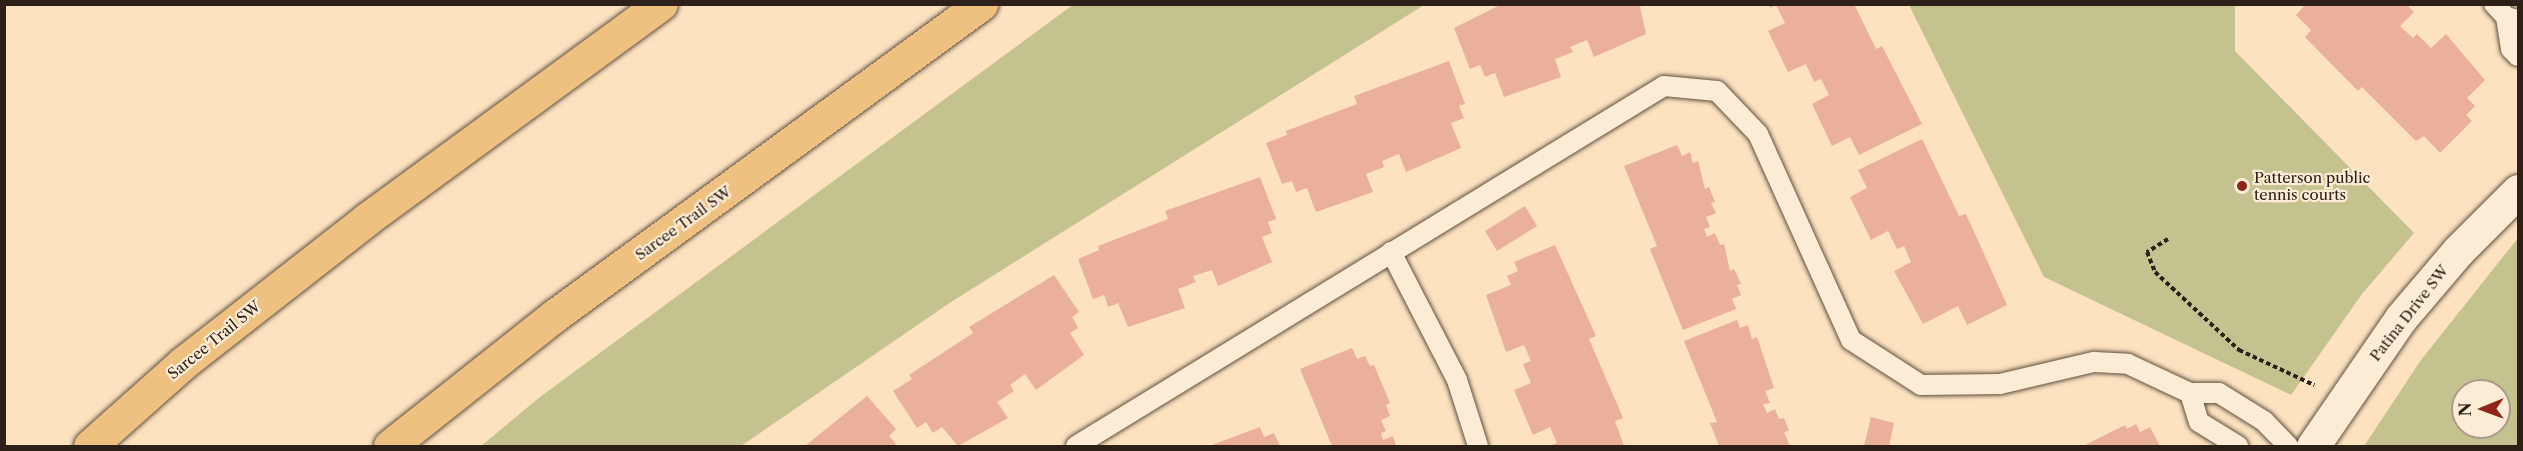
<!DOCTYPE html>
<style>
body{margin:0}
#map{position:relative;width:2523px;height:451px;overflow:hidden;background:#fce2bf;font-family:"Libre Caslon Text",serif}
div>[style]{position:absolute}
.green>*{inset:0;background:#c4c28e}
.building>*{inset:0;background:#ebb09b}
.path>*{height:4px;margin-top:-2px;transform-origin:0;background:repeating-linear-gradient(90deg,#2c2019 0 4.5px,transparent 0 7.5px)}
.roads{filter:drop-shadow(0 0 2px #605042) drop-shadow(0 0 2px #605042)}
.service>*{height:20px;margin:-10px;padding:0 10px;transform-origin:10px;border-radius:10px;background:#fdecd5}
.minor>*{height:33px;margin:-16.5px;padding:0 16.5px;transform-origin:16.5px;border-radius:16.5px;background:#fdecd5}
.trunk>*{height:33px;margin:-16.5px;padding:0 16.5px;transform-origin:16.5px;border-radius:16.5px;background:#eec180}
.dots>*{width:16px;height:16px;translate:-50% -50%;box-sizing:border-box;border:3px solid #fdecd5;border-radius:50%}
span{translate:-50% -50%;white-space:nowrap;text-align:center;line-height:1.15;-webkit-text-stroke:4.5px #fdecd5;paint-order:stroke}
.poi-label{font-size:15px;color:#2c2019}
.left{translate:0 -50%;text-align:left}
.street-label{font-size:15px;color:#2c2019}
.frame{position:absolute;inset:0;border:6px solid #2c2019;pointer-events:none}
.north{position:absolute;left:2451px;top:379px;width:60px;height:60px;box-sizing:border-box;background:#fdecd5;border:2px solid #a99a8a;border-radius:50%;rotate:269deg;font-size:16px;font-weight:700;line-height:24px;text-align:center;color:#2c2019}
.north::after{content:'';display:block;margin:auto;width:21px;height:27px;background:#8f2418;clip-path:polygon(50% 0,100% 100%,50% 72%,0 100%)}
</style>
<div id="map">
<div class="green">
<i style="clip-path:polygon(1074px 4px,1424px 5px,951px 302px,741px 446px,481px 446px,540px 397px)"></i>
<i style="clip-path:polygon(1909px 5px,2235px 5px,2235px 51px,2414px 233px,2362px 294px,2291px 395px,2044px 277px)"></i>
<i style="clip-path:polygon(evenodd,2518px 238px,2518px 446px,2364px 446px,2421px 360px,2518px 238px,2463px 391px,2499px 391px,2499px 427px,2463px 427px,2463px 391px)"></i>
</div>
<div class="building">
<i style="clip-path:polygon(1502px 4px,1645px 4px,1640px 7px,1646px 34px,1594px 57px,1587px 40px,1570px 47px,1573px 52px,1555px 59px,1561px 77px,1504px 97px,1495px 73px,1485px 77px,1480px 65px,1470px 69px,1454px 28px)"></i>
<i style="clip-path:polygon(1769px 4px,1854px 4px,1876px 49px,1882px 46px,1922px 124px,1859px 155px,1850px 137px,1832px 146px,1812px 104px,1829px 95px,1821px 79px,1814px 82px,1806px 64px,1788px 72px,1768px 31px,1785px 23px,1776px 5px,1770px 8px)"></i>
<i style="clip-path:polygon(2306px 4px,2406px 4px,2414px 12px,2400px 26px,2413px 38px,2417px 34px,2431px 48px,2446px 34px,2485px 80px,2467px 98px,2475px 106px,2466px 115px,2472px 121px,2440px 153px,2424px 136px,2416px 141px,2362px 87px,2358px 91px,2305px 37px,2311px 30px,2296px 15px)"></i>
<i style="clip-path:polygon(1449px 61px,1465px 104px,1459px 106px,1464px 118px,1451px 123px,1461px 148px,1406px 172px,1399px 154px,1382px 161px,1384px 167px,1366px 174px,1373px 192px,1316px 212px,1307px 188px,1296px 192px,1292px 181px,1282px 184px,1266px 143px,1287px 135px,1286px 131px,1357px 104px,1354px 96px)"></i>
<i style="clip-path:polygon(1922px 139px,1959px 216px,1966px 214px,2007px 305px,1967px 325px,1958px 306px,1923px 324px,1894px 271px,1911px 262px,1904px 246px,1897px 249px,1888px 231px,1871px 240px,1850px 197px,1867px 188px,1858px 170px)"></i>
<i style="clip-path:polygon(1677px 145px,1682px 156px,1690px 152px,1693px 163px,1698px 161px,1705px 189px,1709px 187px,1715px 202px,1711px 203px,1716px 213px,1706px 217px,1710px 227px,1704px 229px,1707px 237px,1715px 233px,1720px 245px,1724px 244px,1730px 271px,1734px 269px,1741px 284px,1737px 285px,1741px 295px,1732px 299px,1736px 309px,1683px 330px,1650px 249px,1657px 246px,1624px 166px)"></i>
<i style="clip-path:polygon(1260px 177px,1276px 219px,1268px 222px,1272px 233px,1262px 237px,1272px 262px,1218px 286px,1212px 270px,1193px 276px,1196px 282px,1178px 289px,1185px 308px,1128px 327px,1118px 303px,1108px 307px,1104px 295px,1093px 299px,1078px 259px,1099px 250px,1098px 246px,1168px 219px,1165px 211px)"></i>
<i style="clip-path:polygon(1525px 206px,1537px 226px,1497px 251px,1485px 231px)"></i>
<i style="clip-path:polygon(1555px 245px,1596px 336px,1589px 339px,1623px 418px,1615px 421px,1624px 446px,1550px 446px,1557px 443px,1550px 427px,1533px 435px,1514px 390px,1531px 383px,1523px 364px,1531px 361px,1524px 345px,1506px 352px,1486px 295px,1511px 285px,1507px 276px,1518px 271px,1514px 262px)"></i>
<i style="clip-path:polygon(1054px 275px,1079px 312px,1072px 317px,1078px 328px,1070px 333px,1084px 355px,1036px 390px,1025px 374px,1010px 385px,1014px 391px,997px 402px,1008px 418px,958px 446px,942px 427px,933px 433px,926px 422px,917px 428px,893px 391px,912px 379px,909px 375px,973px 333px,969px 327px)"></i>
<i style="clip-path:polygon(1737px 320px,1740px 328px,1748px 325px,1752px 339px,1757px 337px,1774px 388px,1765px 391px,1770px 403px,1763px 404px,1767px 413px,1775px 409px,1779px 419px,1784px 418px,1789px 431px,1784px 432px,1790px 446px,1795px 446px,1719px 446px,1710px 423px,1717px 422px,1684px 341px)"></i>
<i style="clip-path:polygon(1352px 348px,1357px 359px,1365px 356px,1370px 366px,1374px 365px,1390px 403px,1386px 405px,1390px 416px,1381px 420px,1386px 431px,1381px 433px,1383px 440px,1393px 436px,1396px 446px,1332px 446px,1300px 369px)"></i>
<i style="clip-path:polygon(867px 396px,896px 429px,889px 436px,896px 444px,893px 446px,805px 446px)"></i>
<i style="clip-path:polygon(1871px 417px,1894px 423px,1889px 446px,1864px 446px)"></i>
<i style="clip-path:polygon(2136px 424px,2140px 432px,2150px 427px,2160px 446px,2085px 445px,2125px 425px,2127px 429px)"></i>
<i style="clip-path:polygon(1260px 427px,1264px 437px,1274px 433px,1280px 446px,1209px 446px)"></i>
</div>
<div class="path">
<i style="left:2168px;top:239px;width:25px;rotate:148deg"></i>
<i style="left:2147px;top:252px;width:22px;rotate:68deg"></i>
<i style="left:2155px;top:272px;width:115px;rotate:42.9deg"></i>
<i style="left:2239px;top:350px;width:83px;rotate:25deg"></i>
</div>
<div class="roads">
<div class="service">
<i style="left:2494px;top:4px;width:18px;rotate:47deg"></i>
<i style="left:2506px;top:17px;width:12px;rotate:14deg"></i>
<i style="left:2506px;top:17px;width:32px;rotate:81deg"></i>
<i style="left:2511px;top:49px;width:10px;rotate:45deg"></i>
<i style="left:1391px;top:252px;width:144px;rotate:62.7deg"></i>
<i style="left:1457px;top:380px;width:69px;rotate:72.3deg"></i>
<i style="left:2190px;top:393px;width:30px;rotate:73deg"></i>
<i style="left:2199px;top:422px;width:46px;rotate:31.6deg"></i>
<i style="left:1076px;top:446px;width:689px;rotate:-31.48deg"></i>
<i style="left:1664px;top:86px;width:53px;rotate:5.4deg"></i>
<i style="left:1717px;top:91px;width:59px;rotate:46.4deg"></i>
<i style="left:1758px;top:134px;width:226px;rotate:65.7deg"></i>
<i style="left:1851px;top:340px;width:83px;rotate:32.7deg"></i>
<i style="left:1921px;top:385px;width:79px;rotate:-0.7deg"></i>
<i style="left:2000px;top:384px;width:97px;rotate:-13.2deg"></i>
<i style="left:2094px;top:362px;width:34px;rotate:3deg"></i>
<i style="left:2128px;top:364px;width:68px;rotate:25.1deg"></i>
<i style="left:2190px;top:393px;width:29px"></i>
<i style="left:2219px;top:393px;width:53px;rotate:31.9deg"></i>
<i style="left:2264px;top:421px;width:35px;rotate:46deg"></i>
</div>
<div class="minor">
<i style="left:2313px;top:446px;width:155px;rotate:-55.5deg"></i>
<i style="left:2401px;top:318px;width:88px;rotate:-49.6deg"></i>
<i style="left:2458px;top:251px;width:85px;rotate:-45deg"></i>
</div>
<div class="trunk">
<i style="left:90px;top:446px;width:125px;rotate:-41.7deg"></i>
<i style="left:183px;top:363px;width:234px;rotate:-38deg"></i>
<i style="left:367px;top:219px;width:364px;rotate:-36.2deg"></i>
<i style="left:390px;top:446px;width:209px;rotate:-38.4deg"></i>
<i style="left:554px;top:316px;width:529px;rotate:-36.15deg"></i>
</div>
</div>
<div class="dots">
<i style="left:2242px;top:186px;background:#8f2418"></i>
</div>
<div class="poi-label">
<span class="left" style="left:2254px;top:186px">Patterson public<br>tennis courts</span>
</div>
<div class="street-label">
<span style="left:683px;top:223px;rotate:-36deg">Sarcee Trail SW</span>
<span style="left:2409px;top:313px;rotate:-52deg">Patina Drive SW</span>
<span style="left:214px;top:340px;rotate:-39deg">Sarcee Trail SW</span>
</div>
<div class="frame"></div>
<div class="north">N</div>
</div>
